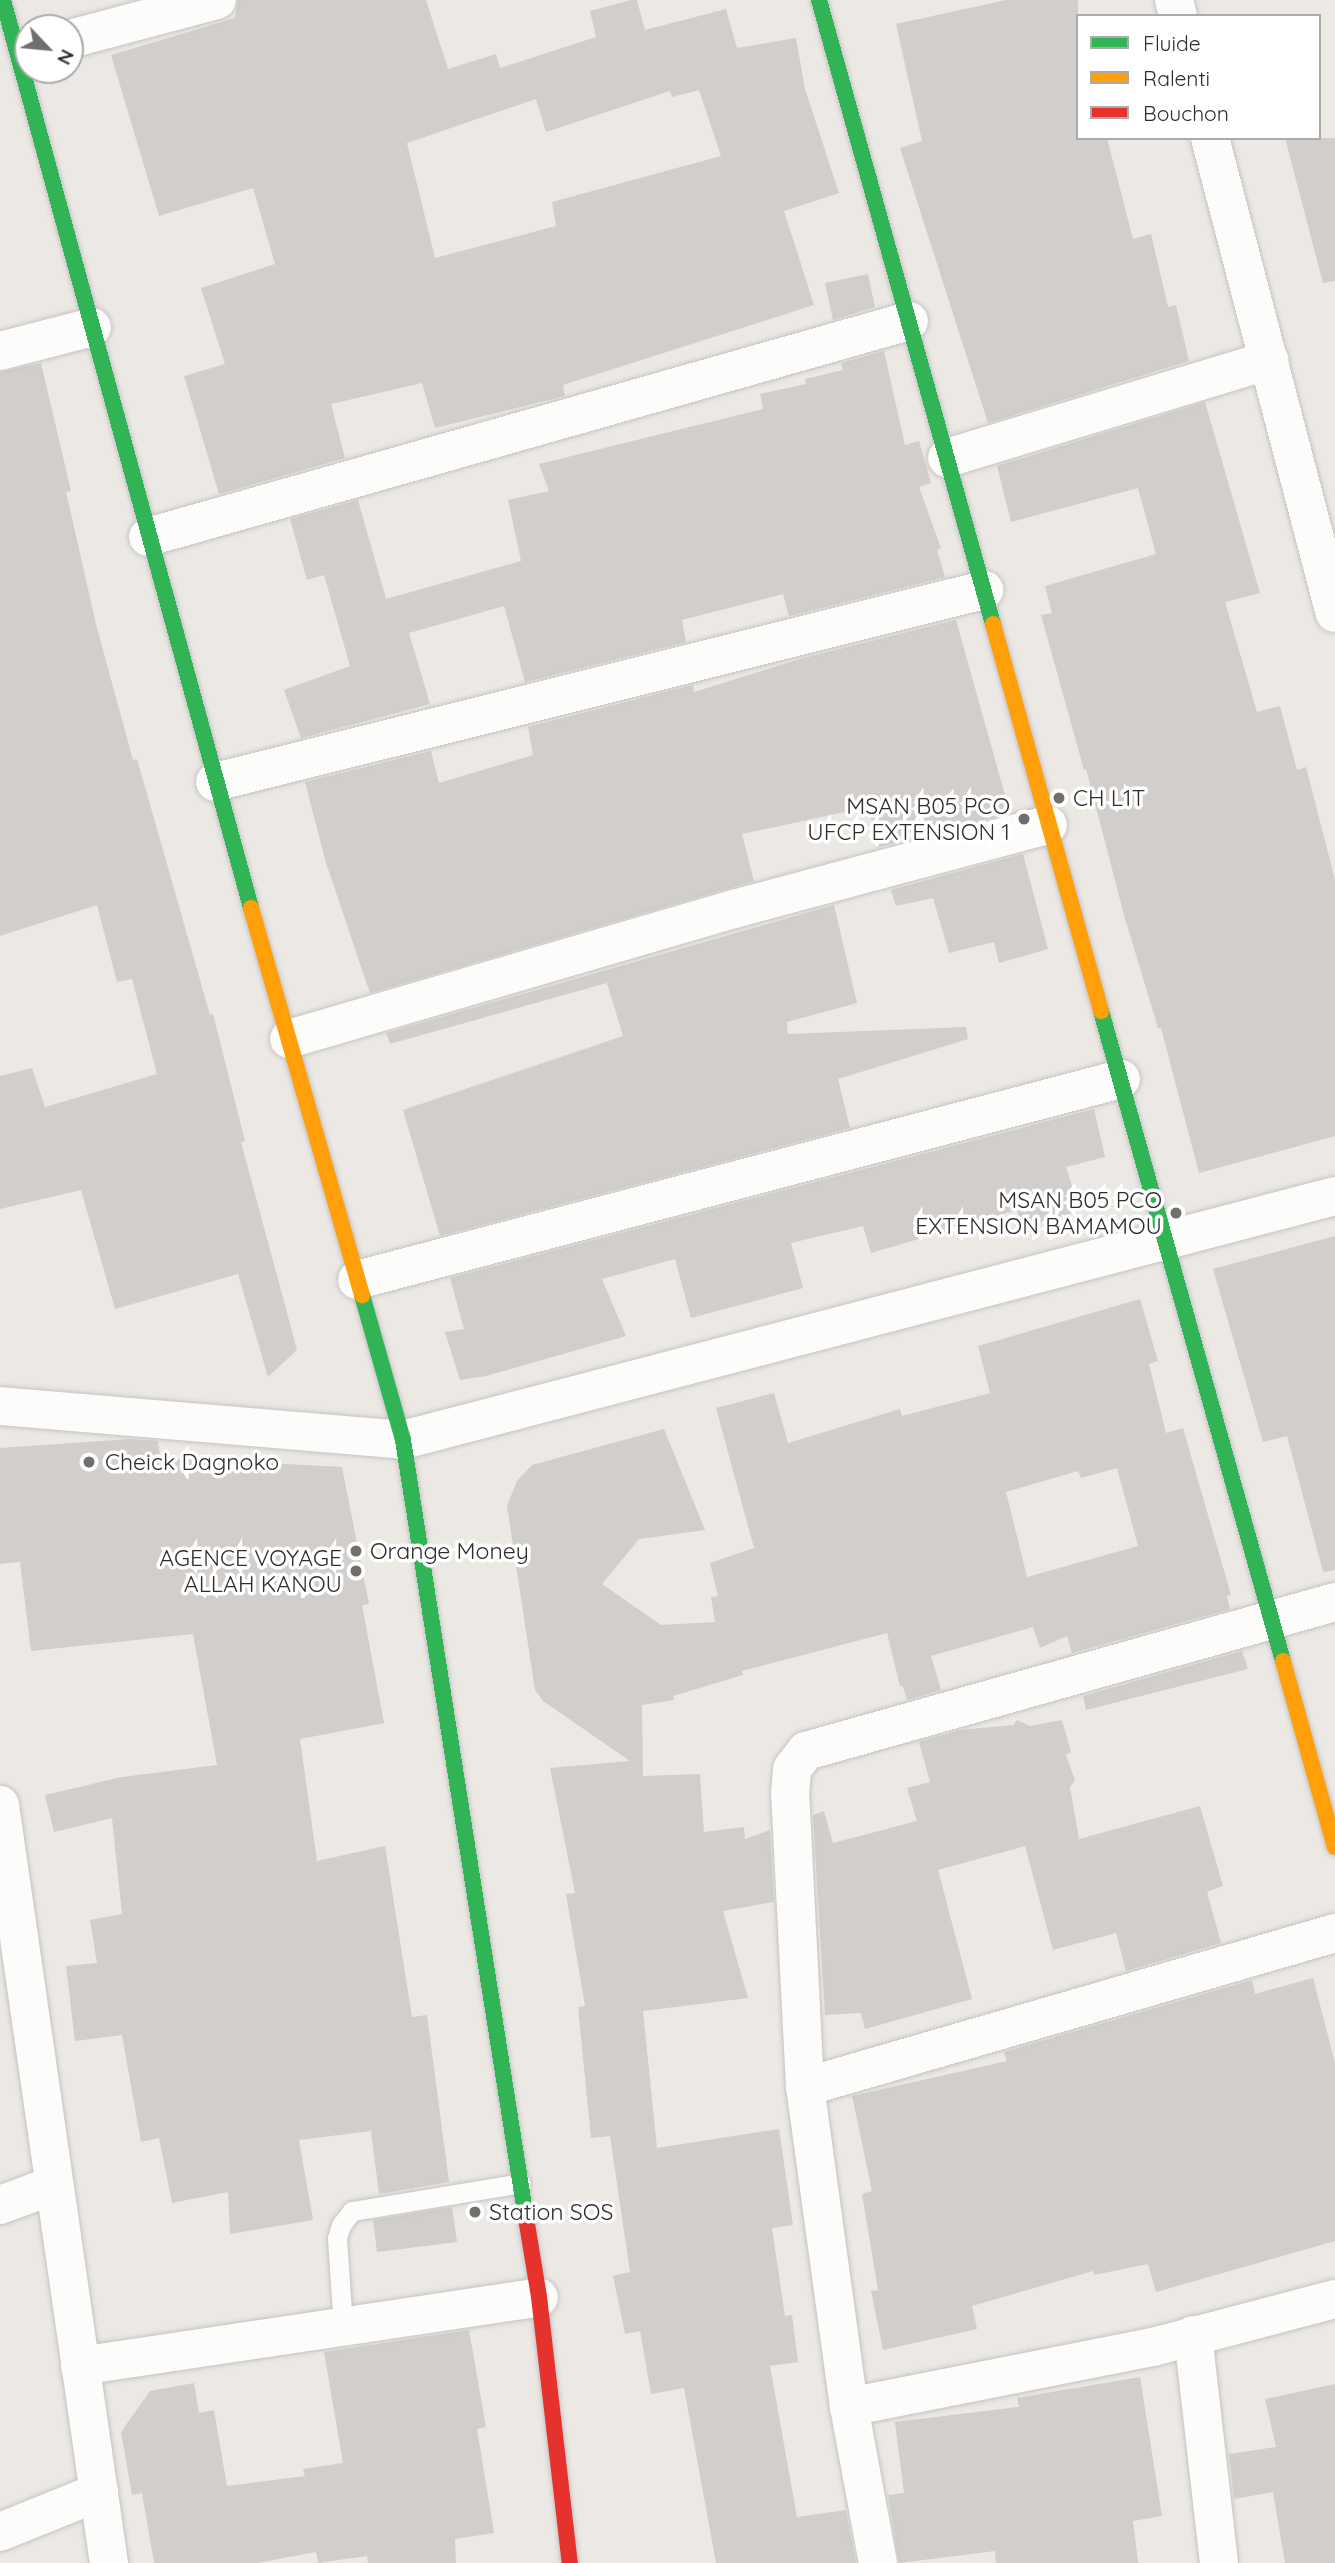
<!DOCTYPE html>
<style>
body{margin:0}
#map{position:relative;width:1335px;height:2563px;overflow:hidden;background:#ece8e4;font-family:Quicksand,sans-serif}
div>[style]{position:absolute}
.building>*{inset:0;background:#d1cecb}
.roads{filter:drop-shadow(0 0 2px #c5c4c5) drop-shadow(0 0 2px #c5c4c5)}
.lane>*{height:19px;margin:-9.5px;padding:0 9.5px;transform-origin:9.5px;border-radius:9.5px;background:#fcfcfb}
.street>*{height:38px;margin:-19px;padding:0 19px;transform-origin:19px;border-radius:19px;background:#fcfcfb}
.fast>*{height:16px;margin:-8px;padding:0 8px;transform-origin:8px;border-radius:8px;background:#30b455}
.slow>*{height:16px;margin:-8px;padding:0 8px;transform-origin:8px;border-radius:8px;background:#ff9f0a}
.jam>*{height:16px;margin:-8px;padding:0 8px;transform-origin:8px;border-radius:8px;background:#e5322d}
.dots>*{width:19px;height:19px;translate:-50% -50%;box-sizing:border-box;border:4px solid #fff;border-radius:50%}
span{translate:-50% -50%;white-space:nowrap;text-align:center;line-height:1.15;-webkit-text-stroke:7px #fff;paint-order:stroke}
.poi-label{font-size:23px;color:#2e2e2e}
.left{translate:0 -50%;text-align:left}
.right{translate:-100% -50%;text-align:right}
.legend{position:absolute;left:1076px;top:14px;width:245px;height:126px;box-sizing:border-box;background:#fff;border:2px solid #ababab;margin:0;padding:9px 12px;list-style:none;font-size:21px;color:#2e2e2e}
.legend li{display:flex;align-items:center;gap:14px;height:35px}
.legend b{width:35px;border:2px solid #ababab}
.north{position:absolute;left:14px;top:14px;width:70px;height:70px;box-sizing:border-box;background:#fff;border:2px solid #ababab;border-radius:50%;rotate:116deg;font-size:19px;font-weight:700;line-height:28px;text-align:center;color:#2e2e2e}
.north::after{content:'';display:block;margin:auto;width:24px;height:32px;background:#706f6e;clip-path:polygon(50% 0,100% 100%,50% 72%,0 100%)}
</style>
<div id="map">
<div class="building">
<i style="clip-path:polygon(evenodd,238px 0,426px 0,448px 69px,496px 54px,500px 68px,596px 37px,590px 11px,631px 0,637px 0,645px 30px,726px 9px,737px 48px,796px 38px,805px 89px,839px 193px,784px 211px,814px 305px,563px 385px,565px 396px,435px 428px,422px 383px,331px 404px,345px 458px,219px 494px,184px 376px,225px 364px,201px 288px,275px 264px,253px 188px,159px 216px,111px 55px,235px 18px,238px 0,699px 90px,721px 156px,552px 202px,556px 226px,435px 258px,407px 143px,536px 99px,546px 132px,670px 91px,672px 97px,699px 90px)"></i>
<i style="clip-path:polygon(1006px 0,1078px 0,1078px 138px,1107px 138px,1133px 239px,1151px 234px,1168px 307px,1176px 305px,1189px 361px,988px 423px,900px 148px,922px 141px,896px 24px)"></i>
<i style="clip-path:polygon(1285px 138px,1335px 138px,1335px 281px,1323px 283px)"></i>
<i style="clip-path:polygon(868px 274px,875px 307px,833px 320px,825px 283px)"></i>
<i style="clip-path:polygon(884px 351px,905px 445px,919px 441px,931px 483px,919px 487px,941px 548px,937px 550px,945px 577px,789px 616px,783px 594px,682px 620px,686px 642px,525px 682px,504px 606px,409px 633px,430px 704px,301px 738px,284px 690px,350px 666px,324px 575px,307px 580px,290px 519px,358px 500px,386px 599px,521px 561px,508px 500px,549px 491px,539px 464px,763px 409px,760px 394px,806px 384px,805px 379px,843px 370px,841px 363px)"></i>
<i style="clip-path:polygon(41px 363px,71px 491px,66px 492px,97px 628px,133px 760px,137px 759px,210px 1015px,213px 1014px,245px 1141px,241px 1142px,297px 1350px,268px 1377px,238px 1274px,115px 1309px,81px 1190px,0 1209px,0 1076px,32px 1068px,45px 1107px,157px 1074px,132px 979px,117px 982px,97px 905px,0 936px,0 372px)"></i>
<i style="clip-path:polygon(1205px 402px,1260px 593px,1225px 602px,1257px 712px,1280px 706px,1297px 770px,1306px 767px,1335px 880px,1335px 1136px,1199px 1173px,1161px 1028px,1158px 1028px,1124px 915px,1086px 769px,1084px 770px,1041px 615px,1052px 613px,1045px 586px,1156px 554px,1138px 488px,1011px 522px,997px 466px)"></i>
<i style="clip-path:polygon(956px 620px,1010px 813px,879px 847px,868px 807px,742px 834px,754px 881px,370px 993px,326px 863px,305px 782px,431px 751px,439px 783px,533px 755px,528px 727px,693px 685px,694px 692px,800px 659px)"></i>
<i style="clip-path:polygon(1023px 854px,1048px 949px,999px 963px,994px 942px,949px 953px,933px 898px,896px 906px,891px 890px)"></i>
<i style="clip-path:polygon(834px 905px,857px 1003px,787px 1022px,788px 1034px,966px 1027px,968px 1039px,838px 1079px,850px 1128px,440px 1236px,403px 1110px,623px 1036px,607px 983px,390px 1044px,386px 1033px)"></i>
<i style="clip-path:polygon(1094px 1109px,1105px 1157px,1066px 1167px,1080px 1211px,1022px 1228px,1017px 1210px,871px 1253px,863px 1226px,791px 1243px,803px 1288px,691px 1318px,675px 1259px,602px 1279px,626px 1336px,486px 1376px,460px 1380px,445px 1332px,464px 1329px,450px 1278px)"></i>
<i style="clip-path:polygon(1335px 1236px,1335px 1570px,1323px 1572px,1287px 1436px,1263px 1442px,1213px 1269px)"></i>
<i style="clip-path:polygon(evenodd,1140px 1299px,1158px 1361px,1149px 1364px,1166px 1433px,1183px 1428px,1231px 1595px,1227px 1596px,1230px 1609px,1072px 1653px,1067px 1636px,1040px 1648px,1033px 1627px,931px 1656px,941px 1690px,907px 1700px,903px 1686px,900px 1686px,887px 1633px,742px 1671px,743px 1675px,673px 1696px,674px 1700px,642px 1705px,643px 1776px,700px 1774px,704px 1832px,744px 1827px,745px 1839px,770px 1830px,774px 1902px,723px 1911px,748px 1998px,643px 2011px,657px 2148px,779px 2129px,793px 2225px,772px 2228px,785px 2316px,792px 2315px,798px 2362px,770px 2366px,797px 2517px,846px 2510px,856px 2563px,716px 2563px,684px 2388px,651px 2394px,640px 2331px,625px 2334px,613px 2276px,630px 2272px,610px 2136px,591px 2138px,578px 2007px,585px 2006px,566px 1894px,575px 1893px,550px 1768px,630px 1761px,543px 1701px,535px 1690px,507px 1506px,517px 1481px,532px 1465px,664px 1429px,705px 1530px,639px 1539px,602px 1584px,661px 1625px,715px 1622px,711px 1597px,718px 1596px,710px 1563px,754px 1548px,716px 1408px,774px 1393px,788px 1443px,900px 1409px,902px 1416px,990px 1393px,978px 1346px,1140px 1299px,1117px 1468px,1138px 1546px,1027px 1577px,1006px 1492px,1078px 1471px,1081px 1478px,1117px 1468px)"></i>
<i style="clip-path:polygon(131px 1439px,158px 1441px,160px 1457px,342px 1467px,369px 1604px,362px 1605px,384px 1723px,300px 1739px,317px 1861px,385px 1846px,412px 2017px,427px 2015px,449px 2182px,379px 2194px,371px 2131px,299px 2140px,313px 2220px,230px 2234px,228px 2192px,172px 2203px,159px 2138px,141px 2142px,122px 2035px,75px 2041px,66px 1966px,97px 1963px,90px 1920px,122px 1914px,112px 1818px,54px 1832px,45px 1795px,122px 1777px,217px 1765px,193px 1634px,31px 1651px,20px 1562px,0 1564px,0 1448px)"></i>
<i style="clip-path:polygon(1242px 1651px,1248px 1669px,1086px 1710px,1083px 1696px)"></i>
<i style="clip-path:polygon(1017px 1720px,1030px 1726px,1062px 1720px,1071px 1752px,1066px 1755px,1075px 1780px,1070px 1787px,1079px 1839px,1200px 1806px,1223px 1886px,1207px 1892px,1221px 1943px,1126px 1971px,1116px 1933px,1053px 1950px,1025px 1846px,938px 1870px,972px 1999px,865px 2029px,861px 2013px,825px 2015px,813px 1815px,824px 1811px,833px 1843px,917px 1821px,907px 1788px,930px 1782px,919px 1742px,960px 1730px,1013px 1725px)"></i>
<i style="clip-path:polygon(1313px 1978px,1335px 2063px,1335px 2241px,1156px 2292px,1148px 2264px,1094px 2275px,1093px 2271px,972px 2306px,977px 2329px,883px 2350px,871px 2291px,878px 2290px,862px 2194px,872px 2191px,852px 2096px,1007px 2061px,1004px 2052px,1252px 1980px,1255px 1994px)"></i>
<i style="clip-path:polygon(452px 2207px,457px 2242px,377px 2252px,373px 2220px)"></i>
<i style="clip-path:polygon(469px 2330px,486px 2427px,477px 2429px,494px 2533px,455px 2539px,456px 2563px,368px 2563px,367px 2556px,318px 2563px,316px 2552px,257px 2563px,154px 2563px,142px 2493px,132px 2495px,121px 2432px,150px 2391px,194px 2383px,199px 2413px,214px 2410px,227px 2486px,305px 2476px,303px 2469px,343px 2463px,324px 2352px)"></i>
<i style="clip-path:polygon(1140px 2377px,1162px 2516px,1133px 2521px,1138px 2563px,996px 2563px,995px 2551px,899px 2563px,888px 2495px,904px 2493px,895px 2422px,1019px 2407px,1017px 2398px)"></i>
<i style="clip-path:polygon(1335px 2384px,1335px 2563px,1285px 2563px,1273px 2492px,1234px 2499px,1229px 2454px,1276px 2447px,1265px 2399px)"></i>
</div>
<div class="roads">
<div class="lane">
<i style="left:343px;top:2327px;width:89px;rotate:-93.9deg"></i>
<i style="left:337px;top:2238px;width:14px;rotate:-73deg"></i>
<i style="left:341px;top:2225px;width:18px;rotate:-52deg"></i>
<i style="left:352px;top:2211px;width:171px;rotate:-9.4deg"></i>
</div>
<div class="street">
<i style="left:1174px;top:0;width:16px;rotate:76deg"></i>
<i style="left:70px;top:39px;width:152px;rotate:-14.9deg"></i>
<i style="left:1210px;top:138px;width:491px;rotate:75.3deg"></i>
<i style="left:0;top:351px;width:95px;rotate:-14.6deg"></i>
<i style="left:947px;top:458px;width:337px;rotate:-16.9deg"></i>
<i style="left:148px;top:537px;width:791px;rotate:-15.85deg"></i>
<i style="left:215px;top:782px;width:793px;rotate:-14.02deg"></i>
<i style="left:289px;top:1039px;width:464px;rotate:-16.3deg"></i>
<i style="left:734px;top:909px;width:325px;rotate:-15deg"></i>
<i style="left:357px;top:1280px;width:790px;rotate:-14.74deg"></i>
<i style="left:0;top:1406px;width:404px;rotate:4.8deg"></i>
<i style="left:403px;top:1440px;width:963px;rotate:-14.67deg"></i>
<i style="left:0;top:1805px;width:766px;rotate:81.82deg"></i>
<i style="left:805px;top:2087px;width:552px;rotate:-16.2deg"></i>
<i style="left:0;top:2205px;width:58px;rotate:-20.3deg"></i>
<i style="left:1193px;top:2335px;width:229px;rotate:83.5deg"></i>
<i style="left:80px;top:2366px;width:464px;rotate:-8.5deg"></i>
<i style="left:849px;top:2407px;width:310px;rotate:-11.2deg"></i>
<i style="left:1153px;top:2347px;width:188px;rotate:-14.8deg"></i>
<i style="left:0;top:2532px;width:107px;rotate:-22deg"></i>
<i style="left:878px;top:2563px;width:159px;rotate:-100.5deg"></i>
<i style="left:849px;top:2407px;width:323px;rotate:-97.8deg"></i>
<i style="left:805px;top:2087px;width:293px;rotate:-92.9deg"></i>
<i style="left:790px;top:1794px;width:25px;rotate:-85deg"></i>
<i style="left:792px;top:1769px;width:23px;rotate:-52deg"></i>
<i style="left:806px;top:1751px;width:550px;rotate:-15.73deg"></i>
</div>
<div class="fast">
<i style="left:3px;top:0;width:941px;rotate:74.72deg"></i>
<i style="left:819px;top:0;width:648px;rotate:74.42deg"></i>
<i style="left:1101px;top:1011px;width:675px;rotate:74.36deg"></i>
<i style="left:362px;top:1295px;width:151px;rotate:74.2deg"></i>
<i style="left:403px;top:1440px;width:782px;rotate:81.02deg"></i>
</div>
<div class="slow">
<i style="left:993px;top:624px;width:402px;rotate:74.4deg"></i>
<i style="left:251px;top:908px;width:403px;rotate:74deg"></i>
<i style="left:1283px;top:1661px;width:193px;rotate:74.4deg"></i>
</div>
<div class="jam">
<i style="left:525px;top:2212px;width:86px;rotate:80.6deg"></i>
<i style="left:539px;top:2297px;width:268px;rotate:83.4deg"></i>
</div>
</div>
<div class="dots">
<i style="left:1059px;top:798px;background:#706f6e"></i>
<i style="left:1024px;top:819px;background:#706f6e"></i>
<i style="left:1176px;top:1213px;background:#706f6e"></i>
<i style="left:89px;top:1462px;background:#706f6e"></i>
<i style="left:356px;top:1551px;background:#706f6e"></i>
<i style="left:356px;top:1571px;background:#706f6e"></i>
<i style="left:475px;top:2212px;background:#706f6e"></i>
</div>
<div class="poi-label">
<span class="left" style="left:1073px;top:798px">CH L1T</span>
<span class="right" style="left:1010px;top:819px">MSAN B05 PCO<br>UFCP EXTENSION 1</span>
<span class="right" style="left:1162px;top:1213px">MSAN B05 PCO<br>EXTENSION BAMAMOU</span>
<span class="left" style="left:105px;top:1462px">Cheick Dagnoko</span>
<span class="left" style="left:370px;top:1551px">Orange Money</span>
<span class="right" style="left:342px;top:1571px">AGENCE VOYAGE<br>ALLAH KANOU</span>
<span class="left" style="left:489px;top:2212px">Station SOS</span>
</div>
<ul class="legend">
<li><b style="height:9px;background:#30b455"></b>Fluide</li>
<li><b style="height:9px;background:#ff9f0a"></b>Ralenti</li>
<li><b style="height:9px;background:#e5322d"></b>Bouchon</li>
</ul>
<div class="north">N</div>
</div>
